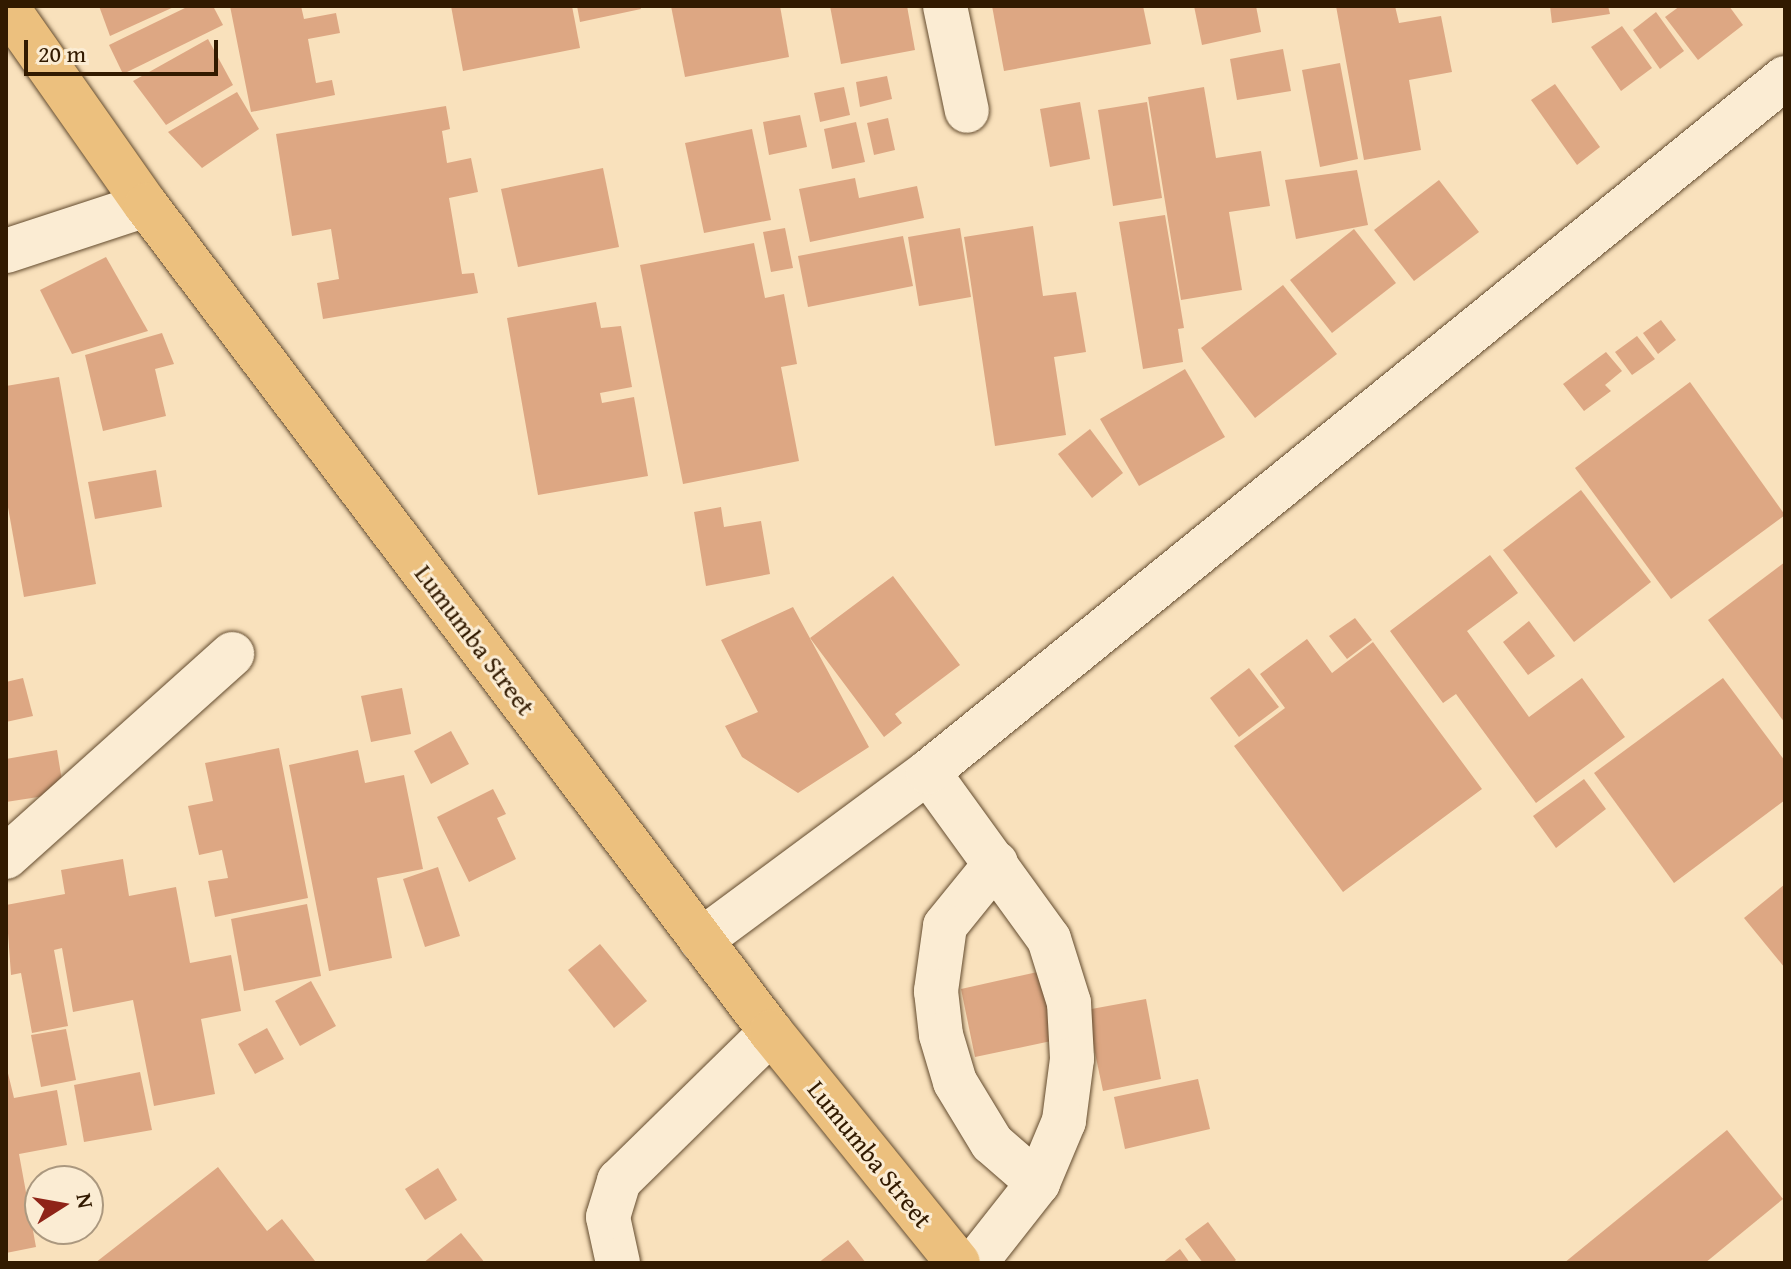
<!DOCTYPE html>
<style>
body{margin:0}
#map{position:relative;width:1791px;height:1269px;overflow:hidden;background:#f9e1bc;font-family:"Gentium Book Plus",serif}
div>[style]{position:absolute}
.building>*{inset:0;background:#dda783}
.roads{filter:drop-shadow(0 0 2px #644c2f) drop-shadow(0 0 2px #644c2f)}
.minor>*{height:44px;margin:-22px;padding:0 22px;transform-origin:22px;border-radius:22px;background:#fbecd3}
.major>*{height:44px;margin:-22px;padding:0 22px;transform-origin:22px;border-radius:22px;background:#ecc07e}
span{translate:-50% -50%;white-space:nowrap;text-align:center;line-height:1.15;-webkit-text-stroke:6px #fbecd3;paint-order:stroke}
.street-label{font-size:26px;color:#321a00}
.frame{position:absolute;inset:0;border:8px solid #321a00;pointer-events:none}
.north{position:absolute;left:24px;top:1165px;width:80px;height:80px;box-sizing:border-box;background:#fbecd3;border:2px solid #ab987f;border-radius:50%;rotate:79deg;font-size:22px;font-weight:700;line-height:32px;text-align:center;color:#321a00}
.north::after{content:'';display:block;margin:auto;width:28px;height:36px;background:#8f2418;clip-path:polygon(50% 0,100% 100%,50% 72%,0 100%)}
.scale{position:absolute;left:24px;top:40px;width:194px;height:36px;box-sizing:border-box;border:4px solid #321a00;border-top:0;padding-left:10px;font-size:24px;line-height:28px;white-space:nowrap;color:#321a00;-webkit-text-stroke:6px #fbecd3;paint-order:stroke}
</style>
<div id="map">
<div class="building">
<i style="clip-path:polygon(99px 6px,176px 6px,110px 36px)"></i>
<i style="clip-path:polygon(189px 6px,213px 6px,223px 25px,123px 74px,109px 45px)"></i>
<i style="clip-path:polygon(230px 6px,301px 6px,304px 19px,336px 13px,340px 33px,308px 39px,316px 83px,332px 80px,335px 95px,251px 112px)"></i>
<i style="clip-path:polygon(451px 6px,572px 6px,580px 48px,463px 71px)"></i>
<i style="clip-path:polygon(577px 6px,640px 6px,641px 9px,580px 22px)"></i>
<i style="clip-path:polygon(671px 6px,780px 6px,789px 57px,685px 77px)"></i>
<i style="clip-path:polygon(830px 6px,907px 6px,915px 50px,841px 64px)"></i>
<i style="clip-path:polygon(992px 6px,1143px 6px,1151px 44px,1004px 71px)"></i>
<i style="clip-path:polygon(1194px 6px,1256px 6px,1261px 32px,1202px 45px)"></i>
<i style="clip-path:polygon(1336px 6px,1395px 6px,1399px 23px,1441px 16px,1452px 72px,1409px 80px,1421px 150px,1364px 160px)"></i>
<i style="clip-path:polygon(1550px 6px,1608px 6px,1610px 14px,1552px 23px)"></i>
<i style="clip-path:polygon(1680px 6px,1729px 6px,1743px 25px,1698px 60px,1665px 17px)"></i>
<i style="clip-path:polygon(1656px 12px,1684px 51px,1660px 69px,1633px 30px)"></i>
<i style="clip-path:polygon(1622px 26px,1652px 68px,1621px 91px,1591px 47px)"></i>
<i style="clip-path:polygon(208px 39px,233px 85px,166px 125px,133px 81px)"></i>
<i style="clip-path:polygon(1283px 49px,1291px 91px,1237px 100px,1230px 59px)"></i>
<i style="clip-path:polygon(1340px 63px,1358px 159px,1320px 167px,1302px 70px)"></i>
<i style="clip-path:polygon(887px 76px,892px 99px,860px 107px,856px 82px)"></i>
<i style="clip-path:polygon(1555px 84px,1600px 147px,1577px 165px,1531px 100px)"></i>
<i style="clip-path:polygon(844px 87px,850px 115px,820px 122px,814px 93px)"></i>
<i style="clip-path:polygon(1204px 87px,1216px 158px,1261px 151px,1270px 206px,1229px 212px,1242px 290px,1181px 300px,1148px 97px)"></i>
<i style="clip-path:polygon(237px 92px,259px 129px,202px 168px,168px 132px)"></i>
<i style="clip-path:polygon(1080px 102px,1090px 159px,1050px 167px,1040px 109px)"></i>
<i style="clip-path:polygon(1147px 102px,1162px 198px,1113px 206px,1098px 110px)"></i>
<i style="clip-path:polygon(446px 106px,450px 129px,442px 131px,447px 163px,471px 158px,478px 192px,449px 198px,462px 274px,474px 273px,478px 293px,323px 319px,317px 283px,339px 279px,331px 229px,292px 236px,276px 134px)"></i>
<i style="clip-path:polygon(800px 115px,807px 147px,769px 155px,763px 122px)"></i>
<i style="clip-path:polygon(888px 118px,895px 150px,874px 155px,867px 123px)"></i>
<i style="clip-path:polygon(856px 122px,865px 162px,832px 169px,824px 129px)"></i>
<i style="clip-path:polygon(752px 129px,771px 220px,704px 233px,685px 143px)"></i>
<i style="clip-path:polygon(603px 168px,619px 247px,518px 267px,501px 189px)"></i>
<i style="clip-path:polygon(1357px 170px,1368px 225px,1296px 239px,1285px 180px)"></i>
<i style="clip-path:polygon(855px 178px,859px 198px,917px 186px,924px 218px,810px 242px,799px 189px)"></i>
<i style="clip-path:polygon(1439px 180px,1479px 232px,1414px 281px,1374px 230px)"></i>
<i style="clip-path:polygon(1165px 215px,1184px 328px,1178px 329px,1183px 362px,1143px 369px,1119px 222px)"></i>
<i style="clip-path:polygon(1033px 226px,1043px 296px,1076px 292px,1086px 352px,1054px 357px,1066px 435px,995px 446px,964px 237px)"></i>
<i style="clip-path:polygon(785px 228px,793px 268px,771px 272px,763px 232px)"></i>
<i style="clip-path:polygon(960px 228px,971px 297px,919px 306px,908px 237px)"></i>
<i style="clip-path:polygon(1354px 229px,1396px 283px,1332px 333px,1290px 280px)"></i>
<i style="clip-path:polygon(903px 236px,913px 286px,808px 307px,798px 256px)"></i>
<i style="clip-path:polygon(754px 243px,765px 298px,784px 294px,797px 364px,781px 367px,799px 461px,683px 484px,640px 265px)"></i>
<i style="clip-path:polygon(106px 257px,148px 331px,72px 354px,40px 290px)"></i>
<i style="clip-path:polygon(1283px 285px,1337px 354px,1255px 418px,1201px 348px)"></i>
<i style="clip-path:polygon(596px 302px,601px 328px,621px 326px,632px 387px,600px 393px,602px 403px,634px 397px,648px 476px,538px 495px,507px 318px)"></i>
<i style="clip-path:polygon(1661px 320px,1676px 340px,1658px 354px,1643px 333px)"></i>
<i style="clip-path:polygon(162px 333px,174px 364px,155px 369px,166px 416px,103px 431px,85px 355px)"></i>
<i style="clip-path:polygon(1637px 336px,1655px 359px,1632px 375px,1615px 352px)"></i>
<i style="clip-path:polygon(1606px 352px,1622px 371px,1605px 385px,1611px 391px,1584px 411px,1563px 384px)"></i>
<i style="clip-path:polygon(1185px 369px,1225px 437px,1139px 486px,1100px 419px)"></i>
<i style="clip-path:polygon(59px 377px,96px 584px,24px 597px,6px 496px,6px 386px)"></i>
<i style="clip-path:polygon(1690px 382px,1785px 515px,1671px 599px,1575px 468px)"></i>
<i style="clip-path:polygon(1090px 429px,1123px 473px,1092px 498px,1058px 454px)"></i>
<i style="clip-path:polygon(156px 470px,162px 507px,95px 519px,88px 482px)"></i>
<i style="clip-path:polygon(1581px 490px,1651px 582px,1574px 642px,1503px 550px)"></i>
<i style="clip-path:polygon(721px 507px,724px 527px,761px 521px,770px 574px,706px 586px,694px 512px)"></i>
<i style="clip-path:polygon(1490px 555px,1518px 593px,1467px 631px,1529px 717px,1582px 678px,1625px 737px,1536px 803px,1456px 694px,1443px 703px,1390px 631px)"></i>
<i style="clip-path:polygon(1785px 562px,1785px 723px,1708px 620px)"></i>
<i style="clip-path:polygon(893px 576px,960px 665px,895px 714px,902px 723px,884px 737px,810px 638px)"></i>
<i style="clip-path:polygon(793px 607px,869px 747px,798px 793px,742px 757px,725px 726px,758px 712px,721px 640px)"></i>
<i style="clip-path:polygon(1355px 618px,1372px 640px,1347px 659px,1329px 636px)"></i>
<i style="clip-path:polygon(1529px 621px,1555px 656px,1528px 675px,1503px 642px)"></i>
<i style="clip-path:polygon(1307px 639px,1332px 673px,1373px 642px,1482px 789px,1343px 892px,1234px 746px,1285px 708px,1260px 674px)"></i>
<i style="clip-path:polygon(1249px 668px,1279px 707px,1239px 737px,1210px 698px)"></i>
<i style="clip-path:polygon(23px 678px,33px 716px,6px 722px,6px 682px)"></i>
<i style="clip-path:polygon(1723px 678px,1785px 761px,1785px 800px,1674px 883px,1594px 773px)"></i>
<i style="clip-path:polygon(402px 688px,411px 734px,371px 742px,361px 696px)"></i>
<i style="clip-path:polygon(451px 731px,469px 764px,431px 784px,414px 751px)"></i>
<i style="clip-path:polygon(279px 748px,308px 898px,215px 917px,208px 881px,228px 878px,222px 850px,199px 855px,188px 806px,213px 801px,205px 763px)"></i>
<i style="clip-path:polygon(57px 750px,64px 793px,6px 802px,6px 759px)"></i>
<i style="clip-path:polygon(358px 750px,365px 783px,404px 775px,423px 869px,377px 878px,392px 958px,329px 971px,289px 765px)"></i>
<i style="clip-path:polygon(1584px 779px,1606px 809px,1556px 848px,1533px 816px)"></i>
<i style="clip-path:polygon(493px 789px,506px 814px,497px 818px,516px 859px,469px 882px,437px 817px)"></i>
<i style="clip-path:polygon(123px 859px,129px 896px,176px 887px,190px 963px,231px 955px,241px 1011px,201px 1019px,215px 1094px,154px 1106px,133px 1000px,73px 1012px,62px 948px,54px 950px,68px 1026px,32px 1033px,21px 973px,11px 975px,6px 905px,65px 894px,61px 870px)"></i>
<i style="clip-path:polygon(438px 867px,460px 936px,425px 947px,403px 879px)"></i>
<i style="clip-path:polygon(1785px 884px,1785px 968px,1744px 918px)"></i>
<i style="clip-path:polygon(307px 904px,321px 976px,244px 991px,231px 919px)"></i>
<i style="clip-path:polygon(600px 944px,647px 1001px,614px 1028px,568px 970px)"></i>
<i style="clip-path:polygon(1042px 971px,1056px 1040px,975px 1057px,961px 989px)"></i>
<i style="clip-path:polygon(311px 981px,336px 1026px,300px 1046px,275px 1001px)"></i>
<i style="clip-path:polygon(1146px 999px,1161px 1079px,1103px 1091px,1086px 1010px)"></i>
<i style="clip-path:polygon(267px 1028px,284px 1059px,255px 1074px,238px 1044px)"></i>
<i style="clip-path:polygon(66px 1029px,76px 1080px,41px 1087px,31px 1035px)"></i>
<i style="clip-path:polygon(6px 1065px,14px 1098px,57px 1090px,67px 1145px,19px 1154px,36px 1247px,6px 1253px)"></i>
<i style="clip-path:polygon(140px 1072px,152px 1130px,84px 1142px,74px 1085px)"></i>
<i style="clip-path:polygon(1198px 1079px,1210px 1129px,1125px 1149px,1114px 1097px)"></i>
<i style="clip-path:polygon(1727px 1130px,1783px 1199px,1705px 1263px,1564px 1263px)"></i>
<i style="clip-path:polygon(218px 1167px,267px 1231px,282px 1219px,315px 1261px,95px 1263px)"></i>
<i style="clip-path:polygon(438px 1168px,457px 1200px,425px 1220px,405px 1189px)"></i>
<i style="clip-path:polygon(1208px 1222px,1236px 1260px,1232px 1263px,1203px 1263px,1185px 1239px)"></i>
<i style="clip-path:polygon(461px 1233px,485px 1263px,423px 1263px)"></i>
<i style="clip-path:polygon(848px 1240px,866px 1263px,818px 1263px)"></i>
<i style="clip-path:polygon(1180px 1249px,1190px 1263px,1162px 1263px)"></i>
</div>
<div class="roads">
<div class="minor">
<i style="left:945px;top:6px;width:107px;rotate:78.2deg"></i>
<i style="left:6px;top:251px;width:147px;rotate:-18.2deg"></i>
<i style="left:928px;top:772px;width:206px;rotate:54.1deg"></i>
<i style="left:1049px;top:939px;width:67px;rotate:72.6deg"></i>
<i style="left:1069px;top:1003px;width:56px;rotate:86.9deg"></i>
<i style="left:1072px;top:1059px;width:63px;rotate:97.4deg"></i>
<i style="left:1064px;top:1121px;width:67px;rotate:112.8deg"></i>
<i style="left:1038px;top:1183px;width:102px;rotate:128.2deg"></i>
<i style="left:6px;top:857px;width:304px;rotate:-41.9deg"></i>
<i style="left:996px;top:863px;width:81px;rotate:129deg"></i>
<i style="left:945px;top:926px;width:66px;rotate:97.9deg"></i>
<i style="left:936px;top:991px;width:44px;rotate:83.5deg"></i>
<i style="left:941px;top:1035px;width:49px;rotate:73.4deg"></i>
<i style="left:955px;top:1082px;width:71px;rotate:58.8deg"></i>
<i style="left:992px;top:1143px;width:61px;rotate:41deg"></i>
<i style="left:701px;top:940px;width:282px;rotate:-36.5deg"></i>
<i style="left:928px;top:772px;width:1103px;rotate:-39deg"></i>
<i style="left:618px;top:1263px;width:47px;rotate:-102.3deg"></i>
<i style="left:608px;top:1217px;width:38px;rotate:-73deg"></i>
<i style="left:619px;top:1181px;width:213px;rotate:-44.4deg"></i>
</div>
<div class="major">
<i style="left:6px;top:6px;width:243px;rotate:54.9deg"></i>
<i style="left:146px;top:205px;width:1037px;rotate:52.92deg"></i>
<i style="left:771px;top:1032px;width:297px;rotate:51deg"></i>
</div>
</div>
<div class="street-label">
<span style="left:475px;top:640px;rotate:53deg">Lumumba Street</span>
<span style="left:870px;top:1154px;rotate:51deg">Lumumba Street</span>
</div>
<div class="frame"></div>
<div class="north">N</div>
<div class="scale">20 m</div>
</div>
